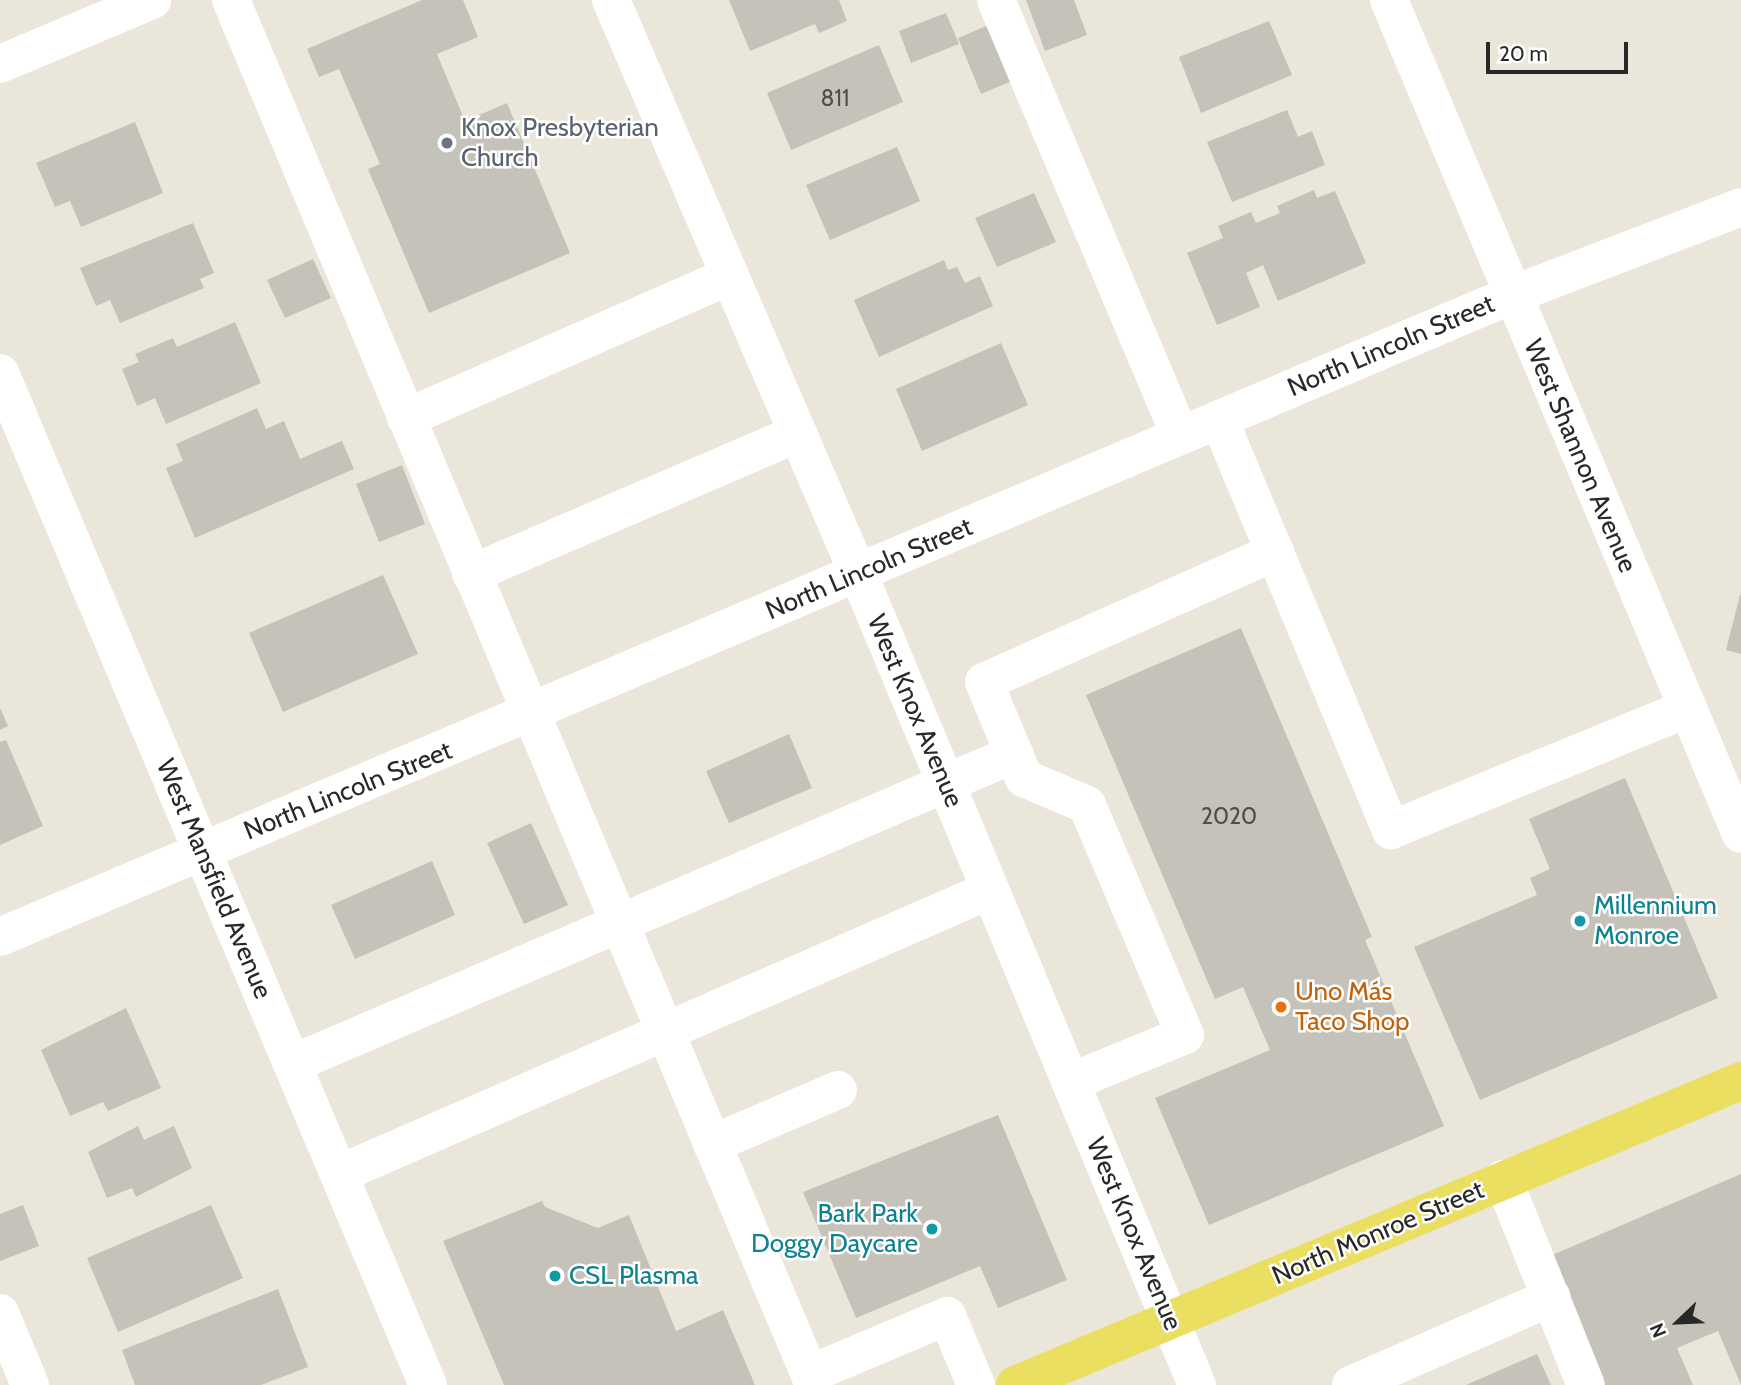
<!DOCTYPE html>
<meta charset="utf-8">
<style>
body{margin:0}
#map{position:relative;width:1741px;height:1385px;overflow:hidden;background:#eae6da;font-family:Cabin,sans-serif}
div>[style]{position:absolute}
.building>*{inset:0;background:#c5c2ba}
.minor>*{height:38px;margin:-19px;padding:0 19px;transform-origin:19px;border-radius:19px;background:#fff}
.major>*{height:38px;margin:-19px;padding:0 19px;transform-origin:19px;border-radius:19px;background:#eadf60}
.dots>*{width:19px;height:19px;translate:-50% -50%;box-sizing:border-box;border:4px solid #fff;border-radius:50%}
span{translate:-50% -50%;white-space:nowrap;text-align:center;line-height:1.15;-webkit-text-stroke:5px #fff;paint-order:stroke}
.number-label{font-size:23px;color:#4f4e4c}
.number-label span{-webkit-text-stroke-width:0}
.worship-label{font-size:26px;color:#5b616d}
.left{translate:0 -50%;text-align:left}
.street-label{font-size:26px;color:#282828}
.culture-label{font-size:26px;color:#0d838f}
.right{translate:-100% -50%;text-align:right}
.food-label{font-size:26px;color:#c56008}
.north{position:absolute;left:1643px;top:1287px;width:70px;height:70px;-webkit-text-stroke:5px #fff;paint-order:stroke;rotate:247deg;font-size:19px;font-weight:700;line-height:28px;text-align:center;color:#282828}
.north::after{content:'';display:block;margin:auto;width:24px;height:32px;background:#282828;clip-path:polygon(50% 0,100% 100%,50% 72%,0 100%)}
.scale{position:absolute;left:1486px;top:42px;width:142px;height:32px;box-sizing:border-box;border:4px solid #282828;border-top:0;padding-left:9px;font-size:21px;line-height:24px;white-space:nowrap;color:#282828;-webkit-text-stroke:5px #fff;paint-order:stroke}
</style>
<div id="map">
<div class="building">
<i style="clip-path:polygon(422px 0,463px 0,478px 37px,437px 54px,465px 121px,507px 103px,570px 253px,429px 313px,368px 169px,380px 164px,339px 69px,319px 77px,307px 49px)"></i>
<i style="clip-path:polygon(729px 0,839px 0,847px 21px,819px 33px,815px 24px,750px 51px)"></i>
<i style="clip-path:polygon(1026px 0,1074px 0,1087px 35px,1045px 51px)"></i>
<i style="clip-path:polygon(946px 13px,959px 44px,911px 63px,899px 31px)"></i>
<i style="clip-path:polygon(1269px 21px,1292px 75px,1201px 113px,1179px 57px)"></i>
<i style="clip-path:polygon(991px 24px,1014px 80px,981px 94px,958px 38px)"></i>
<i style="clip-path:polygon(879px 45px,903px 102px,791px 150px,767px 93px)"></i>
<i style="clip-path:polygon(1287px 110px,1298px 137px,1312px 131px,1325px 165px,1232px 202px,1207px 142px)"></i>
<i style="clip-path:polygon(135px 122px,163px 193px,81px 227px,70px 201px,55px 207px,36px 163px)"></i>
<i style="clip-path:polygon(897px 147px,920px 201px,830px 240px,806px 185px)"></i>
<i style="clip-path:polygon(1314px 190px,1317px 198px,1335px 191px,1366px 263px,1278px 301px,1263px 265px,1246px 273px,1260px 307px,1217px 325px,1187px 253px,1223px 238px,1218px 226px,1251px 212px,1256px 223px,1280px 213px,1277px 206px)"></i>
<i style="clip-path:polygon(1034px 193px,1056px 242px,997px 267px,975px 218px)"></i>
<i style="clip-path:polygon(193px 223px,214px 273px,200px 279px,204px 288px,120px 323px,110px 300px,96px 306px,80px 268px)"></i>
<i style="clip-path:polygon(313px 259px,331px 298px,285px 318px,267px 280px)"></i>
<i style="clip-path:polygon(944px 260px,948px 270px,957px 267px,965px 283px,980px 276px,993px 306px,879px 357px,854px 300px)"></i>
<i style="clip-path:polygon(235px 322px,261px 383px,166px 424px,155px 398px,137px 406px,122px 369px,139px 362px,135px 354px,173px 338px,177px 347px)"></i>
<i style="clip-path:polygon(1001px 343px,1028px 405px,922px 451px,896px 389px)"></i>
<i style="clip-path:polygon(257px 408px,266px 429px,284px 421px,300px 459px,342px 441px,354px 469px,195px 538px,166px 468px,183px 461px,176px 444px)"></i>
<i style="clip-path:polygon(402px 465px,425px 524px,379px 542px,356px 484px)"></i>
<i style="clip-path:polygon(383px 575px,418px 654px,283px 712px,249px 633px)"></i>
<i style="clip-path:polygon(1740px 595px,1741px 595px,1741px 654px,1726px 650px)"></i>
<i style="clip-path:polygon(1241px 628px,1372px 937px,1365px 940px,1444px 1126px,1209px 1225px,1155px 1098px,1270px 1050px,1243px 987px,1215px 999px,1086px 695px)"></i>
<i style="clip-path:polygon(0 708px,8px 726px,0 730px)"></i>
<i style="clip-path:polygon(789px 734px,812px 788px,729px 823px,706px 771px)"></i>
<i style="clip-path:polygon(6px 740px,43px 826px,0 845px,0 742px)"></i>
<i style="clip-path:polygon(1625px 778px,1718px 998px,1480px 1100px,1414px 947px,1537px 895px,1530px 878px,1550px 869px,1529px 819px)"></i>
<i style="clip-path:polygon(531px 823px,568px 905px,524px 924px,487px 843px)"></i>
<i style="clip-path:polygon(432px 861px,455px 915px,355px 959px,331px 905px)"></i>
<i style="clip-path:polygon(126px 1008px,161px 1088px,108px 1111px,103px 1102px,70px 1116px,41px 1050px)"></i>
<i style="clip-path:polygon(998px 1115px,1067px 1280px,998px 1308px,980px 1266px,856px 1318px,803px 1192px)"></i>
<i style="clip-path:polygon(138px 1126px,144px 1140px,174px 1126px,192px 1168px,136px 1197px,132px 1188px,107px 1198px,88px 1152px)"></i>
<i style="clip-path:polygon(1741px 1174px,1741px 1385px,1718px 1331px,1677px 1348px,1693px 1385px,1597px 1385px,1543px 1259px)"></i>
<i style="clip-path:polygon(542px 1201px,545px 1207px,598px 1228px,629px 1215px,676px 1331px,723px 1310px,755px 1385px,504px 1385px,443px 1241px)"></i>
<i style="clip-path:polygon(23px 1205px,39px 1246px,0 1261px,0 1214px)"></i>
<i style="clip-path:polygon(211px 1205px,243px 1278px,118px 1332px,87px 1258px)"></i>
<i style="clip-path:polygon(278px 1289px,308px 1367px,261px 1385px,135px 1385px,122px 1350px)"></i>
<i style="clip-path:polygon(1537px 1354px,1551px 1385px,1466px 1385px)"></i>
</div>
<div class="minor">
<i style="left:231px;top:0;width:1503px;rotate:67.17deg"></i>
<i style="left:611px;top:0;width:624px;rotate:66.68deg"></i>
<i style="left:858px;top:573px;width:880px;rotate:67.34deg"></i>
<i style="left:996px;top:0;width:473px;rotate:67.1deg"></i>
<i style="left:1389px;top:0;width:905px;rotate:67.12deg"></i>
<i style="left:0;top:64px;width:165px;rotate:-22.8deg"></i>
<i style="left:0;top:373px;width:1099px;rotate:67.08deg"></i>
<i style="left:406px;top:418px;width:354px;rotate:-23.7deg"></i>
<i style="left:1219px;top:419px;width:446px;rotate:67.3deg"></i>
<i style="left:1391px;top:830px;width:321px;rotate:-22.3deg"></i>
<i style="left:471px;top:574px;width:356px;rotate:-23.3deg"></i>
<i style="left:0;top:937px;width:1643px;rotate:-23.01deg"></i>
<i style="left:1512px;top:295px;width:245px;rotate:-21deg"></i>
<i style="left:292px;top:1064px;width:786px;rotate:-23.24deg"></i>
<i style="left:1071px;top:1082px;width:123px;rotate:-22.4deg"></i>
<i style="left:1185px;top:1035px;width:250px;rotate:-113.1deg"></i>
<i style="left:1087px;top:805px;width:69px;rotate:-156.8deg"></i>
<i style="left:1024px;top:778px;width:104px;rotate:-112.6deg"></i>
<i style="left:984px;top:682px;width:319px;rotate:-24.1deg"></i>
<i style="left:712px;top:1144px;width:137px;rotate:-23.2deg"></i>
<i style="left:339px;top:1174px;width:710px;rotate:-23.57deg"></i>
<i style="left:1503px;top:1179px;width:222px;rotate:68.1deg"></i>
<i style="left:0;top:1313px;width:78px;rotate:67.4deg"></i>
<i style="left:810px;top:1374px;width:149px;rotate:-22.9deg"></i>
<i style="left:947px;top:1316px;width:75px;rotate:67.2deg"></i>
<i style="left:1351px;top:1385px;width:219px;rotate:-23.7deg"></i>
</div>
<div class="major">
<i style="left:1015px;top:1385px;width:787px;rotate:-22.72deg"></i>
</div>
<div class="dots">
<i style="left:447px;top:143px;background:#6b7280"></i>
<i style="left:1580px;top:921px;background:#0f9aa8"></i>
<i style="left:1281px;top:1007px;background:#e8710a"></i>
<i style="left:932px;top:1229px;background:#0f9aa8"></i>
<i style="left:555px;top:1276px;background:#0f9aa8"></i>
</div>
<div class="number-label">
<span style="left:835px;top:98px">811</span>
<span style="left:1229px;top:816px">2020</span>
</div>
<div class="worship-label">
<span class="left" style="left:461px;top:143px">Knox Presbyterian<br>Church</span>
</div>
<div class="street-label">
<span style="left:1391px;top:346px;rotate:-23deg">North Lincoln Street</span>
<span style="left:1580px;top:456px;rotate:67deg">West Shannon Avenue</span>
<span style="left:869px;top:569px;rotate:-23deg">North Lincoln Street</span>
<span style="left:915px;top:711px;rotate:67deg">West Knox Avenue</span>
<span style="left:348px;top:791px;rotate:-22deg">North Lincoln Street</span>
<span style="left:214px;top:879px;rotate:67deg">West Mansfield Avenue</span>
<span style="left:1378px;top:1233px;rotate:-23deg">North Monroe Street</span>
<span style="left:1134px;top:1234px;rotate:67deg">West Knox Avenue</span>
</div>
<div class="culture-label">
<span class="left" style="left:1594px;top:921px">Millennium<br>Monroe</span>
<span class="right" style="left:918px;top:1229px">Bark Park<br>Doggy Daycare</span>
<span class="left" style="left:569px;top:1276px">CSL Plasma</span>
</div>
<div class="food-label">
<span class="left" style="left:1295px;top:1007px">Uno Más<br>Taco Shop</span>
</div>
<div class="north">N</div>
<div class="scale">20 m</div>
</div>
